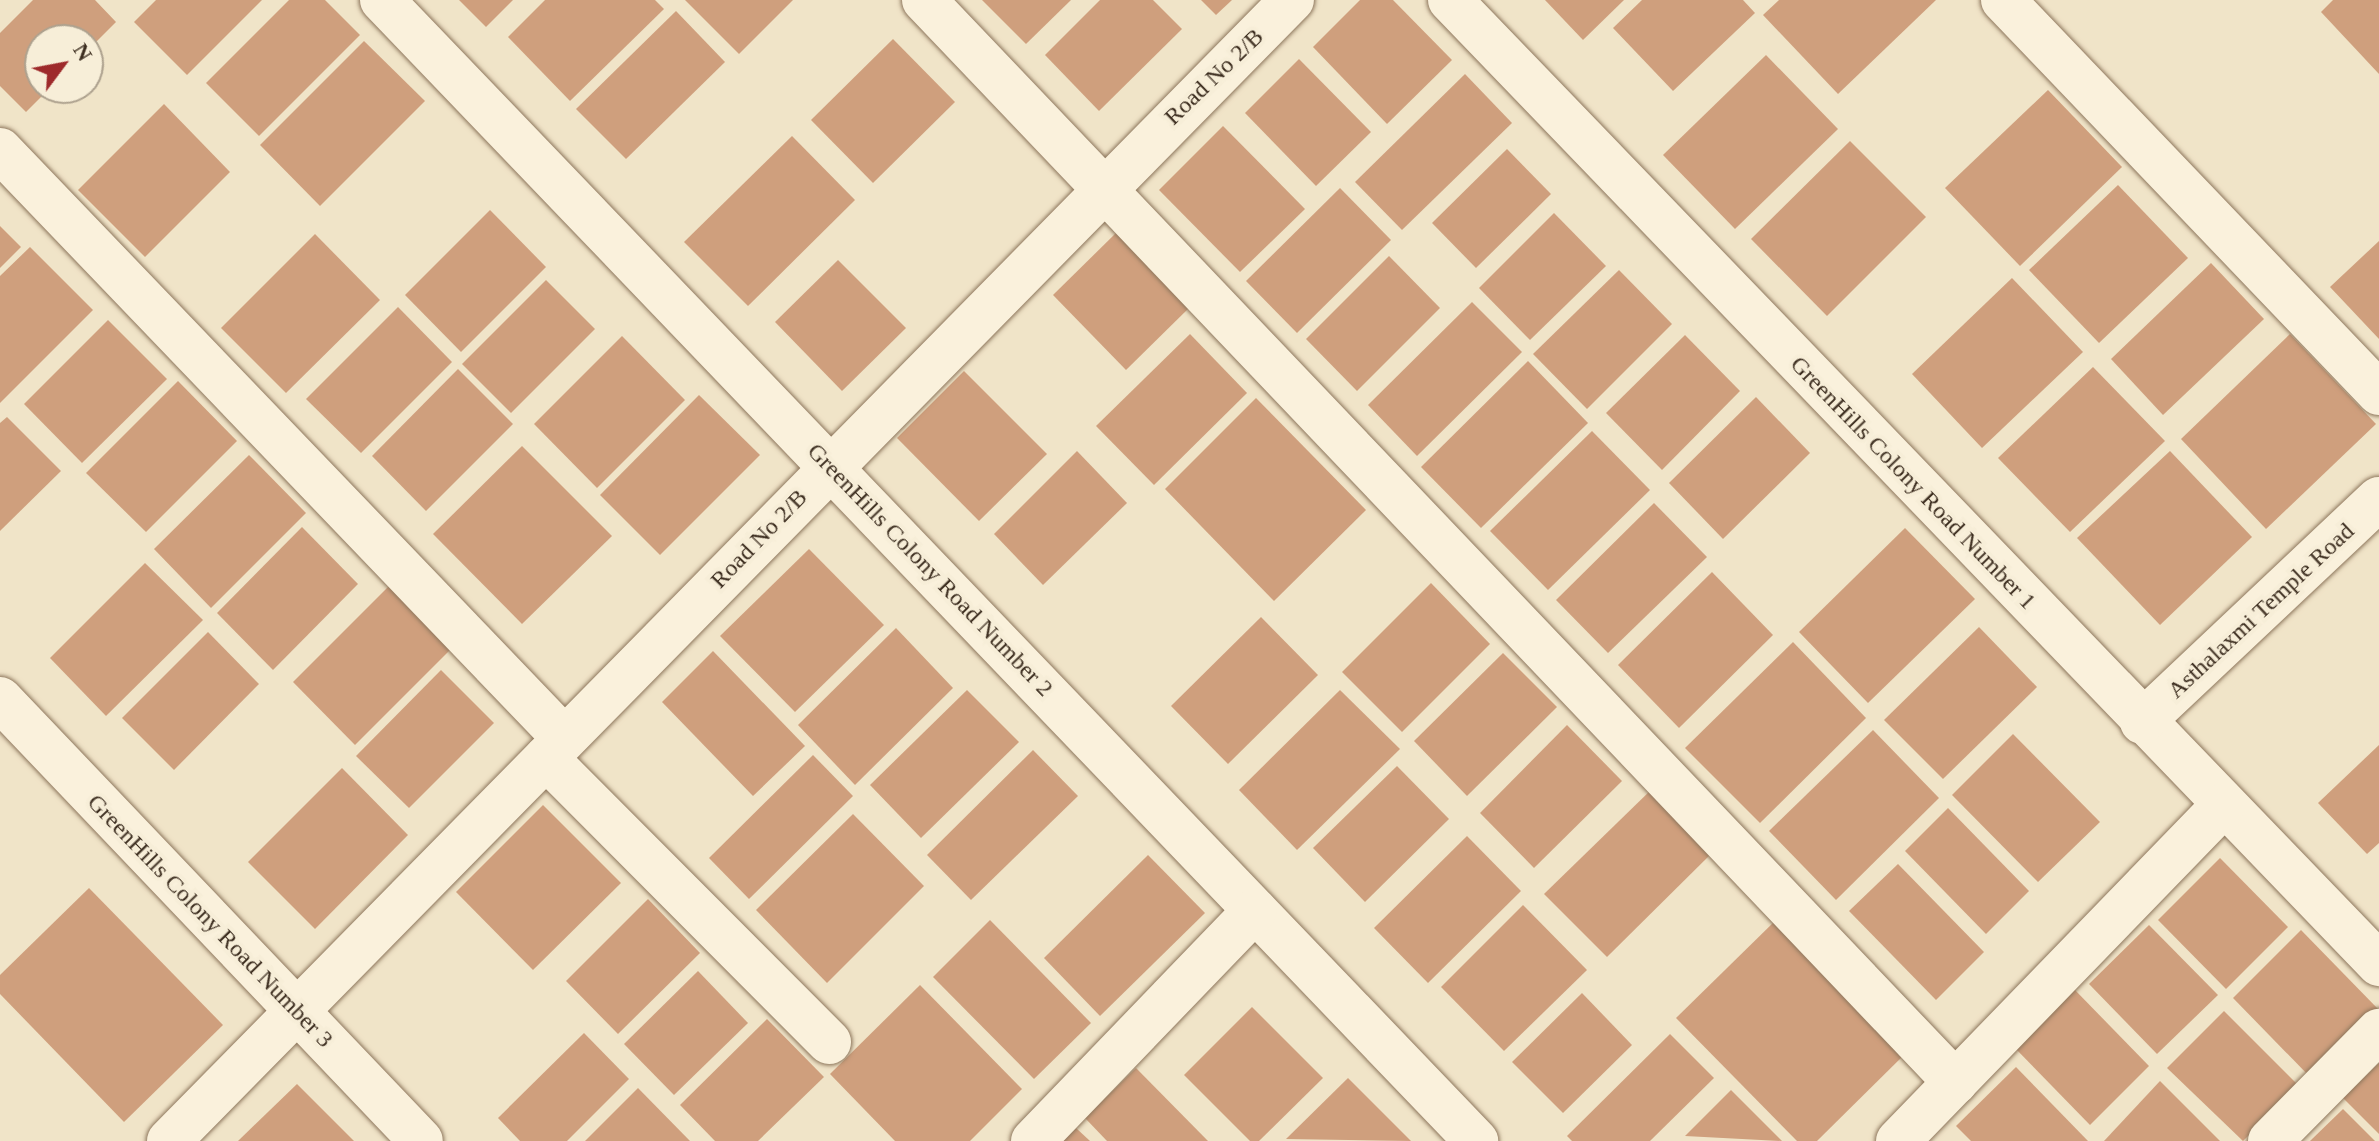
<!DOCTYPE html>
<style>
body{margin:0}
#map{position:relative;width:2379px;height:1141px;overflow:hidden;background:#f0e4c8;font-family:"Times New Roman",serif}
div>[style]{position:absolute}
.building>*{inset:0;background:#cf9f7d}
.roads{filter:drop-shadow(0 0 2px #8d765c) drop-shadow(0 0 2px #8d765c)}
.minor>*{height:44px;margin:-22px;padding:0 22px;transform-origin:22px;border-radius:22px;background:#faf1dc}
span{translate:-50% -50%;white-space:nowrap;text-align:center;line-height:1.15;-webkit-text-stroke:8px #f7eed8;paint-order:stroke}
.street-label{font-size:24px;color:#3d2e20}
.north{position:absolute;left:24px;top:24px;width:80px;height:80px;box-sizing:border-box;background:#f7eed8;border:2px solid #ada18e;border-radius:50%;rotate:58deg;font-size:22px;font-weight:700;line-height:32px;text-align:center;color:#3d2e20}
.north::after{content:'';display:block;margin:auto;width:28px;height:36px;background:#9e2a2b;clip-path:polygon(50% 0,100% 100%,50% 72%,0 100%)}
</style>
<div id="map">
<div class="building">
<i style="clip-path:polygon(33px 0,95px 0,116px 22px,88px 50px,88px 40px,40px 40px,40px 88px,50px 88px,26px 112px,0 86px,0 33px)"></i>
<i style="clip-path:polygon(156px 0,262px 0,187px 75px,134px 22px)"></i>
<i style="clip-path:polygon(289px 0,325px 0,360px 35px,259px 136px,206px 83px)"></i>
<i style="clip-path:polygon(459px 0,513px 0,486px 27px)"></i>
<i style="clip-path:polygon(545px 0,655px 0,664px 9px,570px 101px,508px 37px)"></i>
<i style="clip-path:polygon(685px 0,793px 0,739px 54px)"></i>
<i style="clip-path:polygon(982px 0,1071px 0,1026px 44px)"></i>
<i style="clip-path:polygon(1100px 0,1153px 0,1182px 29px,1099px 111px,1045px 55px)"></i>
<i style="clip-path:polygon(1201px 0,1232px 0,1216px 15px)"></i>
<i style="clip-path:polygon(1360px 0,1393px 0,1452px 60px,1387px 124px,1313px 47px)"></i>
<i style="clip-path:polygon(1545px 0,1624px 0,1583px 40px)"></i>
<i style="clip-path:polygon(1642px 0,1743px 0,1755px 13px,1673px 91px,1613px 28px)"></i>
<i style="clip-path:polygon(1779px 0,1936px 0,1838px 94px,1763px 15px)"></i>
<i style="clip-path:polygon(2333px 0,2379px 0,2379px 74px,2321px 12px)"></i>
<i style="clip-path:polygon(676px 11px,725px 62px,626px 159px,576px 109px)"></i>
<i style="clip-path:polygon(893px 39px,955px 102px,873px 183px,811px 120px)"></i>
<i style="clip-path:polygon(364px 41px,425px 101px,320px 206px,260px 145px)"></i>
<i style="clip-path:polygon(1766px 55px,1838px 129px,1735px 229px,1663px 155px)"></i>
<i style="clip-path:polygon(1299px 59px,1371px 132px,1316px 186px,1245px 113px)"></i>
<i style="clip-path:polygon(1465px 74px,1512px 123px,1402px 230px,1355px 182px)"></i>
<i style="clip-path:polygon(2048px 90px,2122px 167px,2020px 266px,1945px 188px)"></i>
<i style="clip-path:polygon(164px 104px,230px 172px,145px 257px,78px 190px)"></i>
<i style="clip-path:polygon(1223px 126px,1305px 209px,1240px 272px,1159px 190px)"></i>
<i style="clip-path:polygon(792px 136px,855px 200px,748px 306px,684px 242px)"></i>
<i style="clip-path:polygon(1850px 141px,1926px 217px,1827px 316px,1751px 239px)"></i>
<i style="clip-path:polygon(1507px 149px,1551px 194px,1476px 268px,1432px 223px)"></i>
<i style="clip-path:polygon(2118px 185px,2188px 258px,2099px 343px,2029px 270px)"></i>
<i style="clip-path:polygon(1340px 188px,1391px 240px,1297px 333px,1246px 281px)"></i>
<i style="clip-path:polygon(490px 210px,546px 267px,461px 352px,405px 295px)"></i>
<i style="clip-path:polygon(1554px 213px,1606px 266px,1530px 340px,1479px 288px)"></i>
<i style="clip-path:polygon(0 226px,21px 247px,0 268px)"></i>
<i style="clip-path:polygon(1117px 232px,1191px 306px,1126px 370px,1053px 295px)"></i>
<i style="clip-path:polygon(315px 234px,380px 300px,286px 393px,221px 328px)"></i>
<i style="clip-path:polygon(2379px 241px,2379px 339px,2330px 287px)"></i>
<i style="clip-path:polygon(30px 247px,93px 310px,0 403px,0 276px)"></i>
<i style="clip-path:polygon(1389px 256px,1440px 308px,1357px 391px,1306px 339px)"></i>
<i style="clip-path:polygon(838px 260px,906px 328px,842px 391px,775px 322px)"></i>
<i style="clip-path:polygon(2211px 263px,2264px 319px,2163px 415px,2111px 359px)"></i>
<i style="clip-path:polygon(1619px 270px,1672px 324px,1587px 409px,1533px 354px)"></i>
<i style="clip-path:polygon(2012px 278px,2083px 352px,1982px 448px,1912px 374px)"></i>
<i style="clip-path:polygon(546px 280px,595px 329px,511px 413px,462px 364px)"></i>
<i style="clip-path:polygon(1472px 302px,1522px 352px,1417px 456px,1368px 405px)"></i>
<i style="clip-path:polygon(398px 307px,452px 362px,361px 453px,306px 399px)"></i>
<i style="clip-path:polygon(108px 320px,167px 379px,82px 463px,24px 404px)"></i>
<i style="clip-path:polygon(1190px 334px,1247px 393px,1154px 485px,1096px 426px)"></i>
<i style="clip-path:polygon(2290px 334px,2376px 424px,2266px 529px,2181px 439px)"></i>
<i style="clip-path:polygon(1685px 335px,1740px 391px,1662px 470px,1606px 413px)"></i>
<i style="clip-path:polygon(622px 336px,685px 400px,597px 488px,534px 424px)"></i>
<i style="clip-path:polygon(1528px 361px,1588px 423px,1481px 528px,1421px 467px)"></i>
<i style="clip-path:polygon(2093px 367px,2165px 441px,2070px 532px,1998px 458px)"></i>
<i style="clip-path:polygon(458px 369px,513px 424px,426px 511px,372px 456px)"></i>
<i style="clip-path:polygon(964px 371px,1047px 454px,979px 521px,897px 438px)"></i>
<i style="clip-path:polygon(178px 381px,237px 441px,146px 532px,86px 473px)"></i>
<i style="clip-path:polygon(699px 395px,760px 455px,660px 555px,600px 495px)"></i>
<i style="clip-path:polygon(1756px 397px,1810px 453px,1723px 539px,1669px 483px)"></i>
<i style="clip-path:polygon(1256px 398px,1366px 510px,1274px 601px,1165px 489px)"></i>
<i style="clip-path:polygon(7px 417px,61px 471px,0 531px,0 423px)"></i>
<i style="clip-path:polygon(1592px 431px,1650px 490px,1548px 590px,1490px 531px)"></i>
<i style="clip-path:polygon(522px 446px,612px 536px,522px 624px,433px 534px)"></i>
<i style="clip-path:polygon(1077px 451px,1127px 503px,1043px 585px,994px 534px)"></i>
<i style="clip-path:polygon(2170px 451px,2252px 537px,2160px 625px,2077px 538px)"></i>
<i style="clip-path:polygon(249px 455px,306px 513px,211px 608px,154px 549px)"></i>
<i style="clip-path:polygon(1654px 503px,1707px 557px,1608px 653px,1556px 600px)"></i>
<i style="clip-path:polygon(302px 527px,358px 584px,273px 670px,217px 613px)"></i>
<i style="clip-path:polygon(1905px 528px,1975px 599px,1868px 703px,1799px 632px)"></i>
<i style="clip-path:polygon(809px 549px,884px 625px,795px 712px,720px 636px)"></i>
<i style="clip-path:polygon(145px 563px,203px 620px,106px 716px,50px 658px)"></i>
<i style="clip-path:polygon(1712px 572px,1773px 635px,1679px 728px,1618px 665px)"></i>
<i style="clip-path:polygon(1431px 583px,1490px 644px,1402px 732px,1342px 672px)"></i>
<i style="clip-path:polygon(389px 586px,451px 649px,355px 745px,293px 682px)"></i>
<i style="clip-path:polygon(1261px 617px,1318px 675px,1228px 764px,1171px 706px)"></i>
<i style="clip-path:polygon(1979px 627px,2037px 687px,1943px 779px,1884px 720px)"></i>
<i style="clip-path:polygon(896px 628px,953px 688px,855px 785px,798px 725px)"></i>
<i style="clip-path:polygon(208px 632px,259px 684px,174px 770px,122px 718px)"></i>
<i style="clip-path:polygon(1793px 642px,1866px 718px,1760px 823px,1685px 748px)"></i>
<i style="clip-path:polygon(713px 651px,805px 746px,753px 796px,662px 702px)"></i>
<i style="clip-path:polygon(1503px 653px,1557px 707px,1467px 796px,1414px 741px)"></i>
<i style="clip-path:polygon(441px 670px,494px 723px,409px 808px,356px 756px)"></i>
<i style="clip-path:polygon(967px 690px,1019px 742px,921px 838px,870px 785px)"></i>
<i style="clip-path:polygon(1340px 690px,1400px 749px,1297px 850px,1239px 790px)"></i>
<i style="clip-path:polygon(1567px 725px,1622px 781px,1534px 868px,1480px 813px)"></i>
<i style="clip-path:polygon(1873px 730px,1939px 798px,1836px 900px,1769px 831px)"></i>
<i style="clip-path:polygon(2013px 734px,2100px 822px,2038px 882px,1952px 795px)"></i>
<i style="clip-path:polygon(2379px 745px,2379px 843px,2367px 854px,2318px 803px)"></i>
<i style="clip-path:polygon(1033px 750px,1078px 796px,971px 900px,927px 855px)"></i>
<i style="clip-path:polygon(813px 755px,853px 796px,749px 899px,709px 858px)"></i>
<i style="clip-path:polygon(1397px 766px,1449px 819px,1365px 902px,1313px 848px)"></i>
<i style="clip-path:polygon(342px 768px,408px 835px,315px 929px,248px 862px)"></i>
<i style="clip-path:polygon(1654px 787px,1715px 850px,1607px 957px,1544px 894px)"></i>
<i style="clip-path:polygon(543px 805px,621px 883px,533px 970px,456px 892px)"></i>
<i style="clip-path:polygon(1948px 808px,2029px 891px,1986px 934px,1905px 851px)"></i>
<i style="clip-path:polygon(853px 814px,924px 886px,827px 983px,756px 910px)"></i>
<i style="clip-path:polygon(1467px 836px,1521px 891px,1428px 983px,1374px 928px)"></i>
<i style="clip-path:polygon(1148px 855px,1205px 913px,1100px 1016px,1044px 958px)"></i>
<i style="clip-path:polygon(2220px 858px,2288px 927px,2226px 989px,2158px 920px)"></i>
<i style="clip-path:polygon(1898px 864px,1984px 952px,1936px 1000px,1849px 911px)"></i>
<i style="clip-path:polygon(89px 888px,223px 1025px,124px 1122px,0 994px,0 975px)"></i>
<i style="clip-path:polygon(648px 899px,700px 953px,618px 1034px,566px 981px)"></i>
<i style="clip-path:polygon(1523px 905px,1587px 970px,1504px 1051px,1441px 987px)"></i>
<i style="clip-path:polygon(1777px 919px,1907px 1052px,1817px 1141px,1797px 1141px,1676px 1018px)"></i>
<i style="clip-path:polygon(990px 920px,1091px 1023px,1034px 1079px,933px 977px)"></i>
<i style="clip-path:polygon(2149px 925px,2218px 995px,2157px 1054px,2089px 984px)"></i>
<i style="clip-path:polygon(2301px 930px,2379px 1010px,2312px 1079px,2233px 998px)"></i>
<i style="clip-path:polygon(698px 971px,748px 1023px,674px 1095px,624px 1044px)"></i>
<i style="clip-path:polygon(920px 985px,1022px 1089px,970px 1141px,895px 1141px,830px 1074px)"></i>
<i style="clip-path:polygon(2074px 989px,2149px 1066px,2090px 1125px,2014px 1047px)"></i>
<i style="clip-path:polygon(1582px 993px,1632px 1045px,1563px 1113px,1512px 1062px)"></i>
<i style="clip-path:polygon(1252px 1007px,1323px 1078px,1259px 1141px,1250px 1141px,1184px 1075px)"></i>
<i style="clip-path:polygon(2224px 1011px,2299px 1086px,2243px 1141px,2167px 1068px)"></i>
<i style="clip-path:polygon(767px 1019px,824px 1077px,758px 1141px,715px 1141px,680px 1105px)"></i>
<i style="clip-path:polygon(584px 1033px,629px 1079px,567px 1141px,520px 1141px,498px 1118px)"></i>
<i style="clip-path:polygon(1670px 1034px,1714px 1078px,1650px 1141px,1572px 1141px,1567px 1136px)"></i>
<i style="clip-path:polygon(2379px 1063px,2379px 1134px,2343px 1098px)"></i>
<i style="clip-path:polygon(2016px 1067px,2088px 1141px,1971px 1141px,1956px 1126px)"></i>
<i style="clip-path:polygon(1136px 1068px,1208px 1141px,1107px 1141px,1085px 1118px)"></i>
<i style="clip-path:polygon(1348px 1078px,1411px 1141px,1286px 1139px)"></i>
<i style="clip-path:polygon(2160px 1081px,2220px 1141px,2104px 1141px)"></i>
<i style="clip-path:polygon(297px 1084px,354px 1141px,238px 1141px)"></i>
<i style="clip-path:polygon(638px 1088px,690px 1141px,585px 1141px)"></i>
<i style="clip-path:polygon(1731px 1090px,1782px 1141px,1685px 1136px)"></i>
<i style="clip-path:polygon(2343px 1109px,2375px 1141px,2310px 1141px)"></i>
<i style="clip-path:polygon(1076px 1128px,1090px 1141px,1063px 1141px)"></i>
</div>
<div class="roads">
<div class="minor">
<i style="left:382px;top:0;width:1581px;rotate:46.2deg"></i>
<i style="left:924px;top:0;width:1495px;rotate:46.38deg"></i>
<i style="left:1450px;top:0;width:1339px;rotate:46.06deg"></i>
<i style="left:2003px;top:0;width:544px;rotate:46.27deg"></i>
<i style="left:0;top:150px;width:815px;rotate:46.19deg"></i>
<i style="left:0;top:699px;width:610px;rotate:46.39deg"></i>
<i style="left:2142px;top:722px;width:325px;rotate:-43.3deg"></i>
<i style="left:546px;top:758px;width:401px;rotate:45.1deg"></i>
<i style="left:169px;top:1141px;width:1601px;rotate:-45.46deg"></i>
<i style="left:1033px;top:1141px;width:320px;rotate:-46.1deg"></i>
<i style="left:1898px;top:1141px;width:468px;rotate:-45.9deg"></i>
<i style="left:2270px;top:1141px;width:155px;rotate:-45.3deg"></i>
</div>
</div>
<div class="street-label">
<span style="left:1214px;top:77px;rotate:-44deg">Road No 2/B</span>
<span style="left:1913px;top:483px;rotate:46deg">GreenHills Colony Road Number 1</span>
<span style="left:759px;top:539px;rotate:-46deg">Road No 2/B</span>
<span style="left:930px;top:570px;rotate:46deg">GreenHills Colony Road Number 2</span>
<span style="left:2261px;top:611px;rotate:-43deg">Asthalaxmi Temple Road</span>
<span style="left:210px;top:921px;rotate:46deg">GreenHills Colony Road Number 3</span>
</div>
<div class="north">N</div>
</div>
